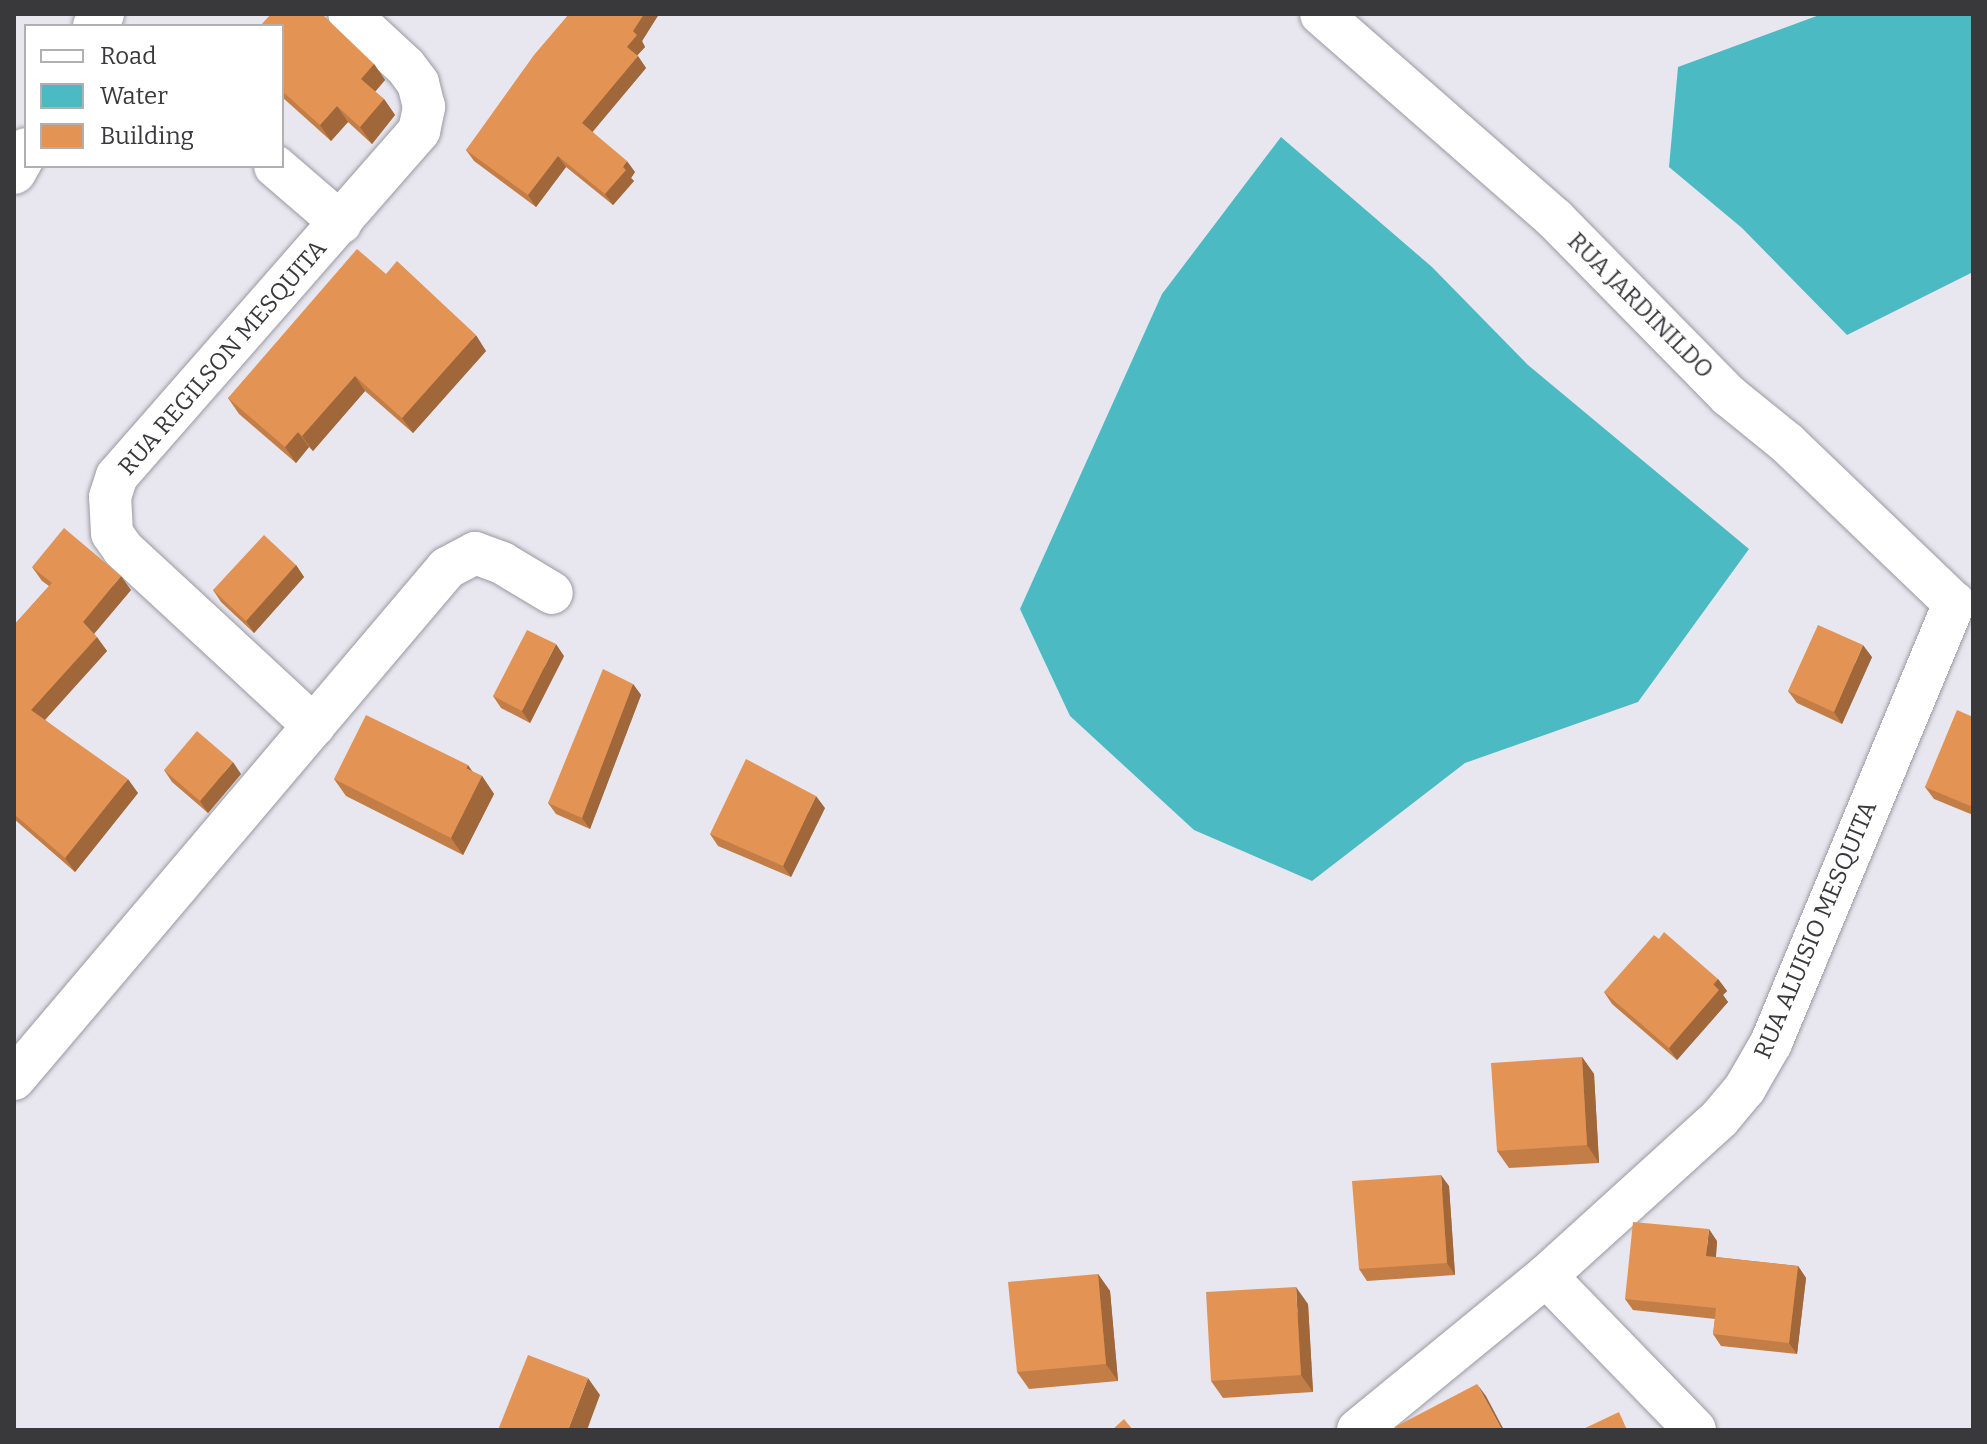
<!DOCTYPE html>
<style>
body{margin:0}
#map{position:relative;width:1987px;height:1444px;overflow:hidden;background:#e8e7f0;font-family:Bitter,serif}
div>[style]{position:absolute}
.water>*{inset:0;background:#4bbac2}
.roads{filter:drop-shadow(0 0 2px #9a99a1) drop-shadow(0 0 2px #9a99a1)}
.street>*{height:42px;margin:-21px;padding:0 21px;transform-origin:21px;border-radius:21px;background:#fff}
.secondary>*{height:44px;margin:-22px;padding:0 22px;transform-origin:22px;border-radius:22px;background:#fff}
.wall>*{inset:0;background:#c37e47}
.shaded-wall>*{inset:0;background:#9f673a}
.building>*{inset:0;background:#e39353}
span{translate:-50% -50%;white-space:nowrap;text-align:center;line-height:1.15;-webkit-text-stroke:6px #fff;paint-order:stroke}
.street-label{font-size:24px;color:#39393c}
.frame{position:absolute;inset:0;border:16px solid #39393c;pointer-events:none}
.legend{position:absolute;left:24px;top:24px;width:260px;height:144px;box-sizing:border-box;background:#fff;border:2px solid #b0b0b1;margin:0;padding:10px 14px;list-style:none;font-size:24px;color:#39393c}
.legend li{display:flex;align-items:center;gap:16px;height:40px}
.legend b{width:40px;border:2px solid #b0b0b1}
</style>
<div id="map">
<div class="water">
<i style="clip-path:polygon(1822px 14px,1973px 14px,1973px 272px,1847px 335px,1742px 228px,1669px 167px,1678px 67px)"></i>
<i style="clip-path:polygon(1281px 137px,1432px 267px,1528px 365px,1749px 549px,1638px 702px,1465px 763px,1312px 881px,1194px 830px,1070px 716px,1020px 609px,1162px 294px)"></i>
</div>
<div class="roads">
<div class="street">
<i style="left:1321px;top:14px;width:311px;rotate:41.2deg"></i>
<i style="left:1555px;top:219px;width:248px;rotate:45.5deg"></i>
<i style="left:1729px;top:396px;width:75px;rotate:39deg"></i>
<i style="left:1787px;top:443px;width:231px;rotate:43.8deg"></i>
<i style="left:275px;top:166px;width:87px;rotate:40.8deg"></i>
<i style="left:314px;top:726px;width:260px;rotate:-137.2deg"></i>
<i style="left:123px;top:549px;width:19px;rotate:-125deg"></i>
<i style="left:112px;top:533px;width:36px;rotate:-93deg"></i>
<i style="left:110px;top:497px;width:22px;rotate:-72deg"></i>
<i style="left:117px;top:476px;width:459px;rotate:-48.8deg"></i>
<i style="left:419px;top:131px;width:25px;rotate:-78deg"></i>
<i style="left:424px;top:107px;width:25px;rotate:-104deg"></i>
<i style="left:418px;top:83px;width:21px;rotate:-127deg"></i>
<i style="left:405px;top:66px;width:76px;rotate:-137.1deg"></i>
<i style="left:14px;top:1079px;width:670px;rotate:-49.72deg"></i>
<i style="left:447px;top:568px;width:32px;rotate:-28deg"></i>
<i style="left:475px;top:553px;width:29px;rotate:20deg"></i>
<i style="left:502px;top:563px;width:58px;rotate:31deg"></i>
<i style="left:1546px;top:1276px;width:214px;rotate:45.9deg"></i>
<i style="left:1358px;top:1430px;width:243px;rotate:-39.3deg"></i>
<i style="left:1546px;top:1276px;width:235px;rotate:-42.2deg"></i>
<i style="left:1720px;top:1118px;width:39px;rotate:-50deg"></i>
<i style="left:1745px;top:1088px;width:52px;rotate:-60deg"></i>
<i style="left:1771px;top:1043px;width:477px;rotate:-67.4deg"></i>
</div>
<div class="secondary">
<i style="left:95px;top:26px;width:14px;rotate:-60deg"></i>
<i style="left:14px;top:172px;width:25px;rotate:-61deg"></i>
</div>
</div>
<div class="wall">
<i style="clip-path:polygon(569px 14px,659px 14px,642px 41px,645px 47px,637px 55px,646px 68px,592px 132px,635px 172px,631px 178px,634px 181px,613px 205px,566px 167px,536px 207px,474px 161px,466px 150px)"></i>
<i style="clip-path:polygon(282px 26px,374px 64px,385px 80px,375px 92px,384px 99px,395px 115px,372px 144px,348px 122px,331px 141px,282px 97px)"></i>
<i style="clip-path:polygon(386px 274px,486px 351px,413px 433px,365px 391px,313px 451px,309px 447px,296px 463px,239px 414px,228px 398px)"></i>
<i style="clip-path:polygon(296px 565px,304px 577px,254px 633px,221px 602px,213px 590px)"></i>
<i style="clip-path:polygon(32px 567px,131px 590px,94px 634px,107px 651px,45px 720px,138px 793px,75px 872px,14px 819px,14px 625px,49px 586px,42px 581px)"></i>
<i style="clip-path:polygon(564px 656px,530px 723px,501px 708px,493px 696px)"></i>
<i style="clip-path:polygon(1872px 657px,1842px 724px,1797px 703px,1788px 691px)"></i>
<i style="clip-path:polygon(633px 684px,641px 695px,590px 829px,556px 814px,548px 803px)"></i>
<i style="clip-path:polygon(1973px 717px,1973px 815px,1934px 799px,1925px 787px)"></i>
<i style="clip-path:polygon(164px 770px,241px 774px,208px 813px,172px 782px)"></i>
<i style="clip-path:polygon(473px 772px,482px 776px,494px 794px,463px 855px,346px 796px,334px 779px)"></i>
<i style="clip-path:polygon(825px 808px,791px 877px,718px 846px,710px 834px)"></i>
<i style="clip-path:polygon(1718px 979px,1727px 991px,1723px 995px,1728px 1002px,1677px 1060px,1612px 1004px,1604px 992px)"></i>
<i style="clip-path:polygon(1582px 1057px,1594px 1074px,1599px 1163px,1509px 1168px,1497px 1151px)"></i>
<i style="clip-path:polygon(1449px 1186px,1455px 1275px,1367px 1281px,1359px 1269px)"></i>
<i style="clip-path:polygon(1717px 1241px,1716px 1257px,1798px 1266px,1806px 1278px,1797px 1354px,1721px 1346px,1713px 1334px,1715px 1319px,1633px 1310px,1625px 1299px)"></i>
<i style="clip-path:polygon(1098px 1274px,1110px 1291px,1118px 1381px,1029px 1389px,1017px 1372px)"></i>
<i style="clip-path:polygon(1308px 1304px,1313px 1392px,1223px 1398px,1211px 1381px)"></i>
</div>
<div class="shaded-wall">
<i style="clip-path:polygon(644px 14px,659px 14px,642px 41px,645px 47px,635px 58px,627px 47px,633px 31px)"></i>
<i style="clip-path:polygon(638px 56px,646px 68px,590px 135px,582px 123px)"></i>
<i style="clip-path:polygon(374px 64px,385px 80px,372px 95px,361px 79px)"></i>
<i style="clip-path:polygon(384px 99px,395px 115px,372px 144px,360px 127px)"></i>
<i style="clip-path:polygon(337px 106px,348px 122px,331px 141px,320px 125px)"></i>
<i style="clip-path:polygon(558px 156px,566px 167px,536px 207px,528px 195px)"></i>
<i style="clip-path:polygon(627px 161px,635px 172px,631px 178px,634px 181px,613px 205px,605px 194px)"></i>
<i style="clip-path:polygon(476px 335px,486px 351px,413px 433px,402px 418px)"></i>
<i style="clip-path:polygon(355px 376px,365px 391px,313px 451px,302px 436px)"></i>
<i style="clip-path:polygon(298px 432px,309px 447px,296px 463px,285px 447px)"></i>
<i style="clip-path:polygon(296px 565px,304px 577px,254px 633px,246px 621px)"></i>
<i style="clip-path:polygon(121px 576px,131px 590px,92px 636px,83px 622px)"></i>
<i style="clip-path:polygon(97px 637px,107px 651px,41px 724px,31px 710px)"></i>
<i style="clip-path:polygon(556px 644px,564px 656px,530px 723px,522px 711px)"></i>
<i style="clip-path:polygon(1863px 645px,1872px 657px,1842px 724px,1834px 712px)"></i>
<i style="clip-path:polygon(633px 684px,641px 695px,590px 829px,582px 818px)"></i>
<i style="clip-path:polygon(233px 762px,241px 774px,208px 813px,200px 801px)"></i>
<i style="clip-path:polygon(468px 765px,479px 781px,482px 776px,494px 794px,463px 855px,451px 838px,466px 768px)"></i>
<i style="clip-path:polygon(128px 779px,138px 793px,75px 872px,65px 858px)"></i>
<i style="clip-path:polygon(816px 796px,825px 808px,791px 877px,783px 866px)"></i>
<i style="clip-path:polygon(1718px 979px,1727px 991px,1723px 995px,1728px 1002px,1677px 1060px,1669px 1048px)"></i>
<i style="clip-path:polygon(1582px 1057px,1594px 1074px,1599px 1163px,1587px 1145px)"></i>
<i style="clip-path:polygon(1441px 1175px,1449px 1186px,1455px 1275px,1447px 1263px)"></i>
<i style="clip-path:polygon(1709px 1229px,1717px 1241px,1715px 1268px,1706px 1256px)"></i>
<i style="clip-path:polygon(1798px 1266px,1806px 1278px,1797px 1354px,1789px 1343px)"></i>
<i style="clip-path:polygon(1098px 1274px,1110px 1291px,1118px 1381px,1106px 1364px)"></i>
<i style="clip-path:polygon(1296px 1287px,1308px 1304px,1313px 1392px,1301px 1375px)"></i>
<i style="clip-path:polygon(588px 1378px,600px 1395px,587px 1430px,568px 1430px)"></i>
<i style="clip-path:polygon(1477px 1384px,1486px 1396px,1504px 1430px,1502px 1430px)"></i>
</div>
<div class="building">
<i style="clip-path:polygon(271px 14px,322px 14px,374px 64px,361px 79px,384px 99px,360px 127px,337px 106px,320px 125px,282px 91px,282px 26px,260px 26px)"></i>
<i style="clip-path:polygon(569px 14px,644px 14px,633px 31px,637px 35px,627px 47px,638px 56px,582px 123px,627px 161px,623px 167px,626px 170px,605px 194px,558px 156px,528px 195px,466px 150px,534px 55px)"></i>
<i style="clip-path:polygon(357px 249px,386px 274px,397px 261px,476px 335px,402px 418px,355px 376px,302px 436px,298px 432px,285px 447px,228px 398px)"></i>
<i style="clip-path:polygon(64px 528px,121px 576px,83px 622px,97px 637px,31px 710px,128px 779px,65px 858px,14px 814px,14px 625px,52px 583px,32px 567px)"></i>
<i style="clip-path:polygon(264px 535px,296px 565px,246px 621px,213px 590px)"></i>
<i style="clip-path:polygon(1818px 625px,1863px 645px,1834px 712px,1788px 691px)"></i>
<i style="clip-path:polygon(527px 630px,556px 644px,522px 711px,493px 696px)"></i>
<i style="clip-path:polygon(603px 669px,633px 684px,582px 818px,548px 803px)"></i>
<i style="clip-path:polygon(1957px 710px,1973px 717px,1973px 807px,1925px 787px)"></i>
<i style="clip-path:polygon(366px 715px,468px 765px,466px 768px,482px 776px,451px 838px,334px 779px)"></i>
<i style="clip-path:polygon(197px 731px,233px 762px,200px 801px,164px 770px)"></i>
<i style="clip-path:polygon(746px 759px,816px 796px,783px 866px,710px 834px)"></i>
<i style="clip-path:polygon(1664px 932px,1718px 979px,1713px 984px,1719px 990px,1669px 1048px,1604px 992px,1654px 935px,1659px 939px)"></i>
<i style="clip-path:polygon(1582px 1057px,1587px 1145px,1497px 1151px,1491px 1063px)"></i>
<i style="clip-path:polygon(1441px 1175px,1447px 1263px,1359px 1269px,1352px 1181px)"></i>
<i style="clip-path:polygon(1633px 1222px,1709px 1229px,1706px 1256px,1798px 1266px,1789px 1343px,1713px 1334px,1716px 1308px,1625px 1299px)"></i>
<i style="clip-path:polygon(1098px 1274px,1106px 1364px,1017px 1372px,1008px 1282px)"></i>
<i style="clip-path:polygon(1296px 1287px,1301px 1375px,1211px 1381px,1206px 1292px)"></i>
<i style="clip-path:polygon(528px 1355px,588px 1378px,568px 1430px,498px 1430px)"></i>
<i style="clip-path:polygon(1477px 1384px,1502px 1430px,1397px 1430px,1395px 1427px)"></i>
<i style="clip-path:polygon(1619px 1412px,1627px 1430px,1581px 1430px)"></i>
<i style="clip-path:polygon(1124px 1419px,1133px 1430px,1112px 1430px)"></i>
</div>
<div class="street-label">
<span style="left:1640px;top:306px;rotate:45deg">RUA JARDINILDO</span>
<span style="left:223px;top:358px;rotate:-49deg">RUA REGILSON MESQUITA</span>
<span style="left:1816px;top:930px;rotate:-67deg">RUA ALUISIO MESQUITA</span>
</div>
<div class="frame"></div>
<ul class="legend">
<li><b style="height:10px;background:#fff"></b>Road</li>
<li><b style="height:22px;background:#4bbac2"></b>Water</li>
<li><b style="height:22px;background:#e39353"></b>Building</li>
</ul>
</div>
